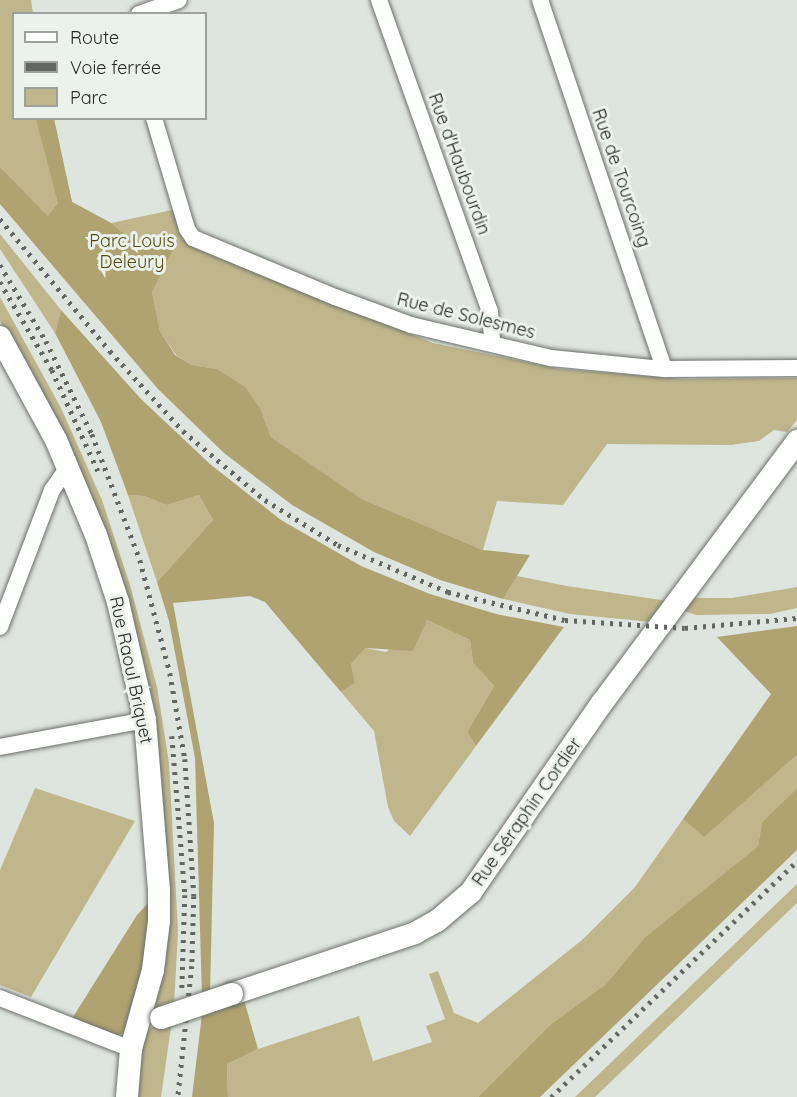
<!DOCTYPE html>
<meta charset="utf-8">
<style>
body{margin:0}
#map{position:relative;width:797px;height:1097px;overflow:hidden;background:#dee5de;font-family:Quicksand,sans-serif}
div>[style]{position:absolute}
.green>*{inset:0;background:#bfb68c}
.forest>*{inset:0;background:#afa371}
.roads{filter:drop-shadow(0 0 2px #6b716a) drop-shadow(0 0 2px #6b716a)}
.street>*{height:16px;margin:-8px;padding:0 8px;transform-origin:8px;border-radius:8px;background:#fff}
.secondary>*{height:22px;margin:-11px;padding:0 11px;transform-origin:11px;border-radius:11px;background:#fff}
.rail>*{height:4.5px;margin-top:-2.25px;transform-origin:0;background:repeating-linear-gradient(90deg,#636763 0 3px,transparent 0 9px)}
.bridges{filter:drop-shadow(0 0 2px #6b716a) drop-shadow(0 0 2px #6b716a)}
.secondary-bridge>*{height:22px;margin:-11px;padding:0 11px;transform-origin:11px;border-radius:11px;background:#fff}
span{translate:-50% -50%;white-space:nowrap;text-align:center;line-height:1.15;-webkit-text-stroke:6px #ebf2eb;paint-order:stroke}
.street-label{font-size:18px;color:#252825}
.park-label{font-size:18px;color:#574a0b}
.legend{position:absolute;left:12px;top:12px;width:195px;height:108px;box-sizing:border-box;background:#ebf2eb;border:2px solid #9ca19c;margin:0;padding:8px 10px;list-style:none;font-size:18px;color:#252825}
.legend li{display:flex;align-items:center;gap:12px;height:30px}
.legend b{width:30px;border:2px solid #9ca19c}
</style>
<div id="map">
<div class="green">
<i style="clip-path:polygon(0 0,31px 0,33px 13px,14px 14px,14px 118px,54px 119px,72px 202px,111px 223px,172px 210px,182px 232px,199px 250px,433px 343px,560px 369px,683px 379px,797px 378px,797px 420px,787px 432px,774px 430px,759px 441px,731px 445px,607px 444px,563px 505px,497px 501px,483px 550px,362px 499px,271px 437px,261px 410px,217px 369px,192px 365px,176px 355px,160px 331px,152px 292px,120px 290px,0 167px)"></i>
<i style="clip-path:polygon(0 234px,61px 310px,55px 333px,0 249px)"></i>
<i style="clip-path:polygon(0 297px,61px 408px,102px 500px,130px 585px,157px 687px,169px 763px,178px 932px,174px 1006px,148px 1014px,161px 954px,146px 699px,53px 415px,0 321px)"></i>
<i style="clip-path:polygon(128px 495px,144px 496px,167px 505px,199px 495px,213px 520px,157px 582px)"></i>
<i style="clip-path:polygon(517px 576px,567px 586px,668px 601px,652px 622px,570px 614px,503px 599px)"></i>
<i style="clip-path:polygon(797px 587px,797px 608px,770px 614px,696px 615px,684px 611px,693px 598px,732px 598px)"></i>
<i style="clip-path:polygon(427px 620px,470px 640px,473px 663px,494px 686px,467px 732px,476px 746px,410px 836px,394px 821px,388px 807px,374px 731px,341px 692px,355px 683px,351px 664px,366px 648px,386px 652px)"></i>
<i style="clip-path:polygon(797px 755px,797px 788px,762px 822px,758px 846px,645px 937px,606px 984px,551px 1024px,478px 1097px,228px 1097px,227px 1064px,258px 1049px,359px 1016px,373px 1061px,432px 1042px,426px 1026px,445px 1019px,429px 974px,438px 971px,454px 1013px,478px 1023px,582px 940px,635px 887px,683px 819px,704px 836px)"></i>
<i style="clip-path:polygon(35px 788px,135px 821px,31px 997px,0 985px,0 870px)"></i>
<i style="clip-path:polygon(797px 884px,797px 903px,595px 1097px,575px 1097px)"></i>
<i style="clip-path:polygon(172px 1020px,161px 1097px,136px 1097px,145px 1030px)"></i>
</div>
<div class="forest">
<i style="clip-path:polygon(36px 119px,54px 119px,72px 202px,111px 223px,135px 244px,159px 240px,173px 249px,152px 292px,160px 331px,175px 355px,192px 365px,217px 369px,245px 387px,261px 410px,271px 437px,362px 499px,483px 550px,530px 555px,503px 599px,440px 580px,374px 552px,292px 505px,224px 453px,158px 389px,0 204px,0 167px,48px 216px,58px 203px)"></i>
<i style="clip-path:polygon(61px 310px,141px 399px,210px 464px,281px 520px,361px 566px,430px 594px,496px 614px,564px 627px,476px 746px,467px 732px,494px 686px,473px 663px,470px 640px,427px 620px,413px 651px,366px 648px,351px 664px,355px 683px,341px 692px,265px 602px,250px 596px,173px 603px,214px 823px,210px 994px,202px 997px,195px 758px,169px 621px,157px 582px,213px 520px,199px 495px,167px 505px,144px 496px,128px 495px,101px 422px,55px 333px)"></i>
<i style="clip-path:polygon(797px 626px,797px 755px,704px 837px,683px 819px,771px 694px,717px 637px)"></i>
<i style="clip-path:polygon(797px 788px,797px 850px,540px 1097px,478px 1097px,551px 1024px,606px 984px,645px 937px,758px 846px,762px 822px)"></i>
<i style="clip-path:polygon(153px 898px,152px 956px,127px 1032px,114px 1036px,73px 1017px,137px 915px)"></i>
<i style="clip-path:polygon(244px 1000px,258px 1049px,227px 1064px,228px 1097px,192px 1097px,202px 1014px)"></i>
</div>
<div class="roads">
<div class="street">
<i style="left:379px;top:0;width:330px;rotate:70.4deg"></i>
<i style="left:490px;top:311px;width:32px;rotate:86deg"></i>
<i style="left:540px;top:0;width:389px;rotate:71.4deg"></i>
<i style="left:139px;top:14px;width:42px;rotate:-19.3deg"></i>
<i style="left:154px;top:118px;width:116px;rotate:73.4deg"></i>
<i style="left:187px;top:229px;width:11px;rotate:56deg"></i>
<i style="left:193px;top:238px;width:154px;rotate:22.6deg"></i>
<i style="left:335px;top:297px;width:81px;rotate:20.2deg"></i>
<i style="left:411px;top:325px;width:144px;rotate:13.3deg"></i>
<i style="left:551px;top:358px;width:114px;rotate:5.6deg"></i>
<i style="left:664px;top:369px;width:133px;rotate:-0.4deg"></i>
<i style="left:0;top:627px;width:147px;rotate:-69.2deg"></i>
<i style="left:52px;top:490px;width:28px;rotate:-55deg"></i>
<i style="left:0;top:747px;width:147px;rotate:-10.5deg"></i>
<i style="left:0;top:998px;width:141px;rotate:21.3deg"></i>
</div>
<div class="secondary">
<i style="left:0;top:337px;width:117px;rotate:61.5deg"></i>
<i style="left:56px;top:440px;width:103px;rotate:67.2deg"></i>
<i style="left:96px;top:535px;width:71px;rotate:71.8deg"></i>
<i style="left:118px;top:602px;width:121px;rotate:77.1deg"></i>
<i style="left:145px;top:720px;width:171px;rotate:85.3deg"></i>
<i style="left:159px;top:890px;width:31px;rotate:90deg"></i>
<i style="left:159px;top:921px;width:49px;rotate:97deg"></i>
<i style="left:153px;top:970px;width:82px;rotate:105.6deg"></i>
<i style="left:131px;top:1049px;width:48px;rotate:94.8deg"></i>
<i style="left:232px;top:994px;width:193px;rotate:-18.4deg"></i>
<i style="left:415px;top:933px;width:25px;rotate:-29deg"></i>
<i style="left:437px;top:921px;width:45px;rotate:-40.5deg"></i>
<i style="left:471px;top:892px;width:230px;rotate:-55.3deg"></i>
<i style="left:602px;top:703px;width:327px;rotate:-53.3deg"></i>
</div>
</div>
<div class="rail">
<i style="left:0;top:219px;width:172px;rotate:50.2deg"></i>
<i style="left:110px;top:351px;width:108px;rotate:47.6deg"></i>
<i style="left:183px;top:431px;width:107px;rotate:40.1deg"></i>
<i style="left:265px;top:500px;width:86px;rotate:31.7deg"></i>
<i style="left:338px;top:545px;width:120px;rotate:23.1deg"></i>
<i style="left:448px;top:592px;width:120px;rotate:13.5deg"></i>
<i style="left:565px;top:620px;width:120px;rotate:3.8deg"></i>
<i style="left:685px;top:628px;width:112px;rotate:-5.1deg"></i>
<i style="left:0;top:265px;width:89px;rotate:58.8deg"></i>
<i style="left:46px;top:341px;width:104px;rotate:63.7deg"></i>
<i style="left:92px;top:434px;width:135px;rotate:69.1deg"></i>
<i style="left:140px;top:560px;width:117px;rotate:75.1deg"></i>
<i style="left:170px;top:673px;width:87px;rotate:80.1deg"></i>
<i style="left:185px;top:759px;width:137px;rotate:86.2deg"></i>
<i style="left:194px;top:896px;width:70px;rotate:91.6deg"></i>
<i style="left:192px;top:966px;width:132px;rotate:96.1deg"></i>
<i style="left:0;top:282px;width:102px;rotate:59.4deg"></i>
<i style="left:52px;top:370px;width:111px;rotate:65.5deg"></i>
<i style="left:172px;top:736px;width:160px;rotate:85.3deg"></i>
<i style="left:185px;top:895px;width:95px;rotate:91.8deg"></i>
<i style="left:551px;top:1097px;width:341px;rotate:-43.8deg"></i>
</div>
<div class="bridges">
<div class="secondary-bridge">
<i style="left:161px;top:1018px;width:75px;rotate:-18.7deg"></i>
</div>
</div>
<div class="street-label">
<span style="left:459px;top:164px;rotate:70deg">Rue d'Haubourdin</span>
<span style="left:621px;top:178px;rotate:71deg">Rue de Tourcoing</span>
<span style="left:466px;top:316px;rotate:14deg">Rue de Solesmes</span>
<span style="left:131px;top:670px;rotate:78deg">Rue Raoul Briquet</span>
<span style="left:527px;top:812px;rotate:-55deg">Rue Séraphin Cordier</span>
</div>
<div class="park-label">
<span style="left:132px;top:252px">Parc Louis<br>Deleury</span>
</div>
<ul class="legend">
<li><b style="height:8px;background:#fff"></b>Route</li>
<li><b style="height:8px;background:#636763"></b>Voie ferrée</li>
<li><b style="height:16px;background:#bfb68c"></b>Parc</li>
</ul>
</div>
